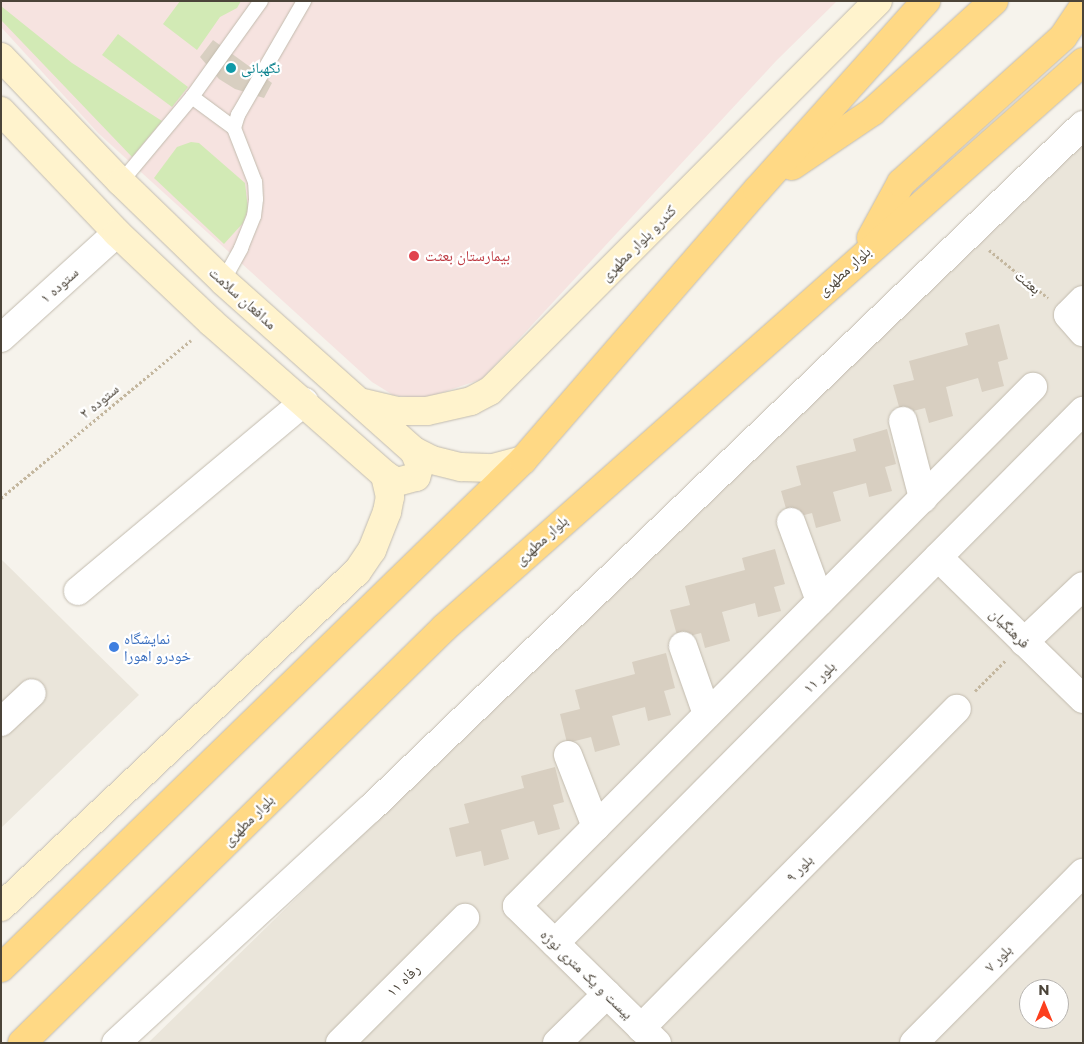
<!DOCTYPE html>
<meta charset="utf-8">
<style>
body{margin:0}
#map{position:relative;width:1084px;height:1044px;overflow:hidden;background:#f6f3ec;font-family:Montserrat,"Noto Naskh Arabic",sans-serif}
div>[style]{position:absolute}
.residential>*{inset:0;background:#eae5da}
.medical>*{inset:0;background:#f6e3e0}
.green>*{inset:0;background:#d2eab5}
.building>*{inset:0;background:#d8cfc1}
.path>*{height:3px;margin-top:-1.5px;transform-origin:0;background:repeating-linear-gradient(90deg,#c4b79f 0 2.5px,transparent 0 5px)}
.roads{filter:drop-shadow(0 0 1px #c2bbae) drop-shadow(0 0 1px #c2bbae)}
.service>*{height:14px;margin:-7px;padding:0 7px;transform-origin:7px;border-radius:7px;background:#fff}
.minor>*{height:28px;margin:-14px;padding:0 14px;transform-origin:14px;border-radius:14px;background:#fff}
.tertiary>*{height:28px;margin:-14px;padding:0 14px;transform-origin:14px;border-radius:14px;background:#fff}
.secondary>*{height:28px;margin:-14px;padding:0 14px;transform-origin:14px;border-radius:14px;background:#fff3cd}
.trunk>*{height:28px;margin:-14px;padding:0 14px;transform-origin:14px;border-radius:14px;background:#ffd985}
.dots>*{width:14px;height:14px;translate:-50% -50%;box-sizing:border-box;border:2px solid #fff;border-radius:50%}
span{translate:-50% -50%;white-space:nowrap;text-align:center;line-height:1.15;-webkit-text-stroke:4.5px #fff;paint-order:stroke}
.culture-label{font-size:15px;color:#0d838f}
.left{translate:0 -50%;text-align:left}
.street-label{font-size:15px;color:#4b4439}
.health-label{font-size:15px;color:#be3a42}
.shop-label{font-size:15px;color:#366cbe}
.frame{position:absolute;inset:0;border:2px solid #4b4439;pointer-events:none}
.north{position:absolute;left:1019px;top:979px;width:50px;height:50px;box-sizing:border-box;background:#fff;border:1px solid #b7b4b0;border-radius:50%;rotate:0deg;font-size:14px;font-weight:700;line-height:20px;text-align:center;color:#4b4439}
.north::after{content:'';display:block;margin:auto;width:18px;height:22px;background:#fc3f1d;clip-path:polygon(50% 0,100% 100%,50% 72%,0 100%)}
</style>
<div id="map">
<div class="residential">
<i style="clip-path:polygon(evenodd,1083px 130px,1083px 1043px,148px 1043px,1083px 130px,1029px 989px,1059px 989px,1059px 1019px,1029px 1019px,1029px 989px)"></i>
<i style="clip-path:polygon(1px 559px,139px 695px,1px 828px)"></i>
</div>
<div class="medical">
<i style="clip-path:polygon(1px 1px,837px 1px,776px 61px,482px 379px,423px 399px,393px 395px,372px 382px,98px 133px,1px 27px)"></i>
</div>
<div class="green">
<i style="clip-path:polygon(180px 1px,241px 1px,237px 8px,220px 17px,197px 50px,163px 24px)"></i>
<i style="clip-path:polygon(1px 6px,72px 63px,162px 121px,132px 157px,1px 20px)"></i>
<i style="clip-path:polygon(118px 34px,188px 87px,172px 107px,102px 55px)"></i>
<i style="clip-path:polygon(191px 142px,199px 143px,245px 183px,248px 209px,243px 223px,224px 244px,154px 178px,177px 147px)"></i>
</div>
<div class="building">
<i style="clip-path:polygon(213px 40px,272px 83px,264px 98px,235px 89px,219px 79px,200px 57px)"></i>
<i style="clip-path:polygon(999px 324px,1008px 359px,998px 362px,1004px 386px,982px 392px,978px 378px,946px 387px,953px 416px,929px 423px,925px 408px,901px 414px,893px 385px,914px 380px,909px 361px,968px 345px,965px 333px)"></i>
<i style="clip-path:polygon(887px 429px,896px 464px,885px 467px,892px 491px,869px 497px,866px 483px,833px 492px,841px 521px,816px 528px,812px 513px,789px 519px,781px 491px,801px 485px,796px 466px,856px 451px,853px 439px)"></i>
<i style="clip-path:polygon(775px 549px,785px 584px,774px 587px,781px 611px,758px 617px,755px 603px,722px 612px,730px 641px,705px 648px,701px 633px,678px 639px,670px 610px,690px 605px,685px 586px,745px 570px,742px 558px)"></i>
<i style="clip-path:polygon(666px 653px,675px 688px,664px 691px,671px 715px,648px 721px,645px 707px,612px 716px,620px 745px,595px 752px,591px 737px,567px 743px,560px 714px,580px 709px,575px 690px,635px 674px,632px 662px)"></i>
<i style="clip-path:polygon(555px 767px,564px 802px,553px 805px,560px 829px,538px 835px,534px 821px,501px 830px,509px 859px,484px 866px,481px 851px,456px 857px,449px 828px,469px 823px,464px 804px,524px 788px,521px 776px)"></i>
</div>
<div class="path">
<i style="left:989px;top:250px;width:76px;rotate:39.1deg"></i>
<i style="left:1px;top:498px;width:247px;rotate:-39.7deg"></i>
<i style="left:975px;top:691px;width:44px;rotate:-45deg"></i>
</div>
<div class="roads">
<div class="service">
<i style="left:192px;top:97px;width:52px;rotate:36.4deg"></i>
<i style="left:121px;top:182px;width:111px;rotate:-50.1deg"></i>
<i style="left:192px;top:97px;width:118px;rotate:-54.3deg"></i>
<i style="left:223px;top:281px;width:38px;rotate:-61deg"></i>
<i style="left:241px;top:248px;width:35px;rotate:-68deg"></i>
<i style="left:254px;top:216px;width:17px;rotate:-83deg"></i>
<i style="left:256px;top:199px;width:17px;rotate:-93deg"></i>
<i style="left:255px;top:182px;width:58px;rotate:-111.3deg"></i>
<i style="left:234px;top:128px;width:14px;rotate:-73deg"></i>
<i style="left:238px;top:115px;width:132px;rotate:-59.9deg"></i>
</div>
<div class="minor">
<i style="left:1083px;top:300px;width:21px;rotate:135deg"></i>
<i style="left:1068px;top:315px;width:23px;rotate:49deg"></i>
<i style="left:1px;top:338px;width:156px;rotate:-42.2deg"></i>
<i style="left:903px;top:421px;width:80px;rotate:75.4deg"></i>
<i style="left:791px;top:522px;width:84px;rotate:69.8deg"></i>
<i style="left:938px;top:557px;width:203px;rotate:44.4deg"></i>
<i style="left:78px;top:591px;width:295px;rotate:-39.9deg"></i>
<i style="left:1024px;top:642px;width:81px;rotate:-43.5deg"></i>
<i style="left:683px;top:646px;width:72px;rotate:70.6deg"></i>
<i style="left:1px;top:722px;width:42px;rotate:-43.1deg"></i>
<i style="left:568px;top:755px;width:77px;rotate:68.7deg"></i>
<i style="left:517px;top:906px;width:732px;rotate:-45.17deg"></i>
<i style="left:555px;top:943px;width:750px;rotate:-45.22deg"></i>
<i style="left:641px;top:1028px;width:449px;rotate:-45.3deg"></i>
<i style="left:116px;top:1043px;width:345px;rotate:-42.7deg"></i>
<i style="left:370px;top:809px;width:988px;rotate:-43.81deg"></i>
<i style="left:340px;top:1043px;width:177px;rotate:-45deg"></i>
<i style="left:557px;top:1043px;width:70px;rotate:-44.4deg"></i>
<i style="left:914px;top:1043px;width:240px;rotate:-45.2deg"></i>
</div>
<div class="tertiary">
<i style="left:517px;top:906px;width:196px;rotate:44.4deg"></i>
</div>
<div class="secondary">
<i style="left:1px;top:57px;width:173px;rotate:46.2deg"></i>
<i style="left:121px;top:182px;width:142px;rotate:44.1deg"></i>
<i style="left:223px;top:281px;width:256px;rotate:41.7deg"></i>
<i style="left:414px;top:451px;width:20px;rotate:27deg"></i>
<i style="left:432px;top:460px;width:30px;rotate:14deg"></i>
<i style="left:461px;top:467px;width:32px;rotate:2deg"></i>
<i style="left:493px;top:468px;width:31px;rotate:-15deg"></i>
<i style="left:1px;top:111px;width:168px;rotate:46.4deg"></i>
<i style="left:117px;top:233px;width:129px;rotate:43.4deg"></i>
<i style="left:211px;top:322px;width:232px;rotate:41.3deg"></i>
<i style="left:385px;top:475px;width:14px;rotate:30deg"></i>
<i style="left:397px;top:482px;width:20px;rotate:-15deg"></i>
<i style="left:416px;top:477px;width:13px;rotate:-72deg"></i>
<i style="left:420px;top:465px;width:15px;rotate:-113deg"></i>
<i style="left:363px;top:403px;width:36px;rotate:13deg"></i>
<i style="left:398px;top:411px;width:29px"></i>
<i style="left:427px;top:411px;width:45px;rotate:-12.8deg"></i>
<i style="left:471px;top:401px;width:21px;rotate:-28deg"></i>
<i style="left:490px;top:391px;width:550px;rotate:-45.15deg"></i>
<i style="left:1px;top:907px;width:489px;rotate:-43.3deg"></i>
<i style="left:357px;top:572px;width:27px;rotate:-56deg"></i>
<i style="left:372px;top:550px;width:41px;rotate:-68.5deg"></i>
<i style="left:387px;top:512px;width:15px;rotate:-79deg"></i>
<i style="left:390px;top:497px;width:23px;rotate:-103deg"></i>
</div>
<div class="trunk">
<i style="left:792px;top:166px;width:97px;rotate:-34deg"></i>
<i style="left:872px;top:112px;width:165px;rotate:-42.3deg"></i>
<i style="left:871px;top:238px;width:63px;rotate:-61.4deg"></i>
<i style="left:901px;top:183px;width:218px;rotate:-42deg"></i>
<i style="left:1063px;top:37px;width:36px;rotate:-56deg"></i>
<i style="left:1px;top:968px;width:728px;rotate:-44.22deg"></i>
<i style="left:523px;top:460px;width:357px;rotate:-49.1deg"></i>
<i style="left:757px;top:190px;width:254px;rotate:-48.2deg"></i>
<i style="left:22px;top:1043px;width:592px;rotate:-44.52deg"></i>
<i style="left:444px;top:628px;width:854px;rotate:-41.53deg"></i>
</div>
</div>
<div class="dots">
<i style="left:231px;top:68px;background:#0f9aa8"></i>
<i style="left:414px;top:256px;background:#e0444e"></i>
<i style="left:114px;top:647px;background:#3f7fe0"></i>
</div>
<div class="culture-label">
<span class="left" style="left:241px;top:68px">نگهبانی</span>
</div>
<div class="street-label">
<span style="left:638px;top:243px;rotate:-45deg">کندرو بلوار مطهری</span>
<span style="left:844px;top:271px;rotate:-42deg">بلوار مطهری</span>
<span style="left:1028px;top:282px;rotate:39deg">بعثت</span>
<span style="left:59px;top:285px;rotate:-42deg">ستوده ۱</span>
<span style="left:243px;top:298px;rotate:42deg">مدافعان سلامت</span>
<span style="left:99px;top:401px;rotate:-40deg">ستوده ۲</span>
<span style="left:541px;top:540px;rotate:-42deg">بلوار مطهری</span>
<span style="left:1010px;top:628px;rotate:45deg">فرهنگیان</span>
<span style="left:819px;top:677px;rotate:-45deg">بلور ۱۱</span>
<span style="left:248px;top:820px;rotate:-45deg">بلوار مطهری</span>
<span style="left:799px;top:868px;rotate:-45deg">بلور ۹</span>
<span style="left:998px;top:958px;rotate:-45deg">بلور ۷</span>
<span style="left:587px;top:974px;rotate:44deg">بیست و یک متری نوژه</span>
<span style="left:403px;top:980px;rotate:-45deg">رفاه ۱۱</span>
</div>
<div class="health-label">
<span class="left" style="left:425px;top:256px">بیمارستان بعثت</span>
</div>
<div class="shop-label">
<span class="left" style="left:124px;top:647px">نمایشگاه<br>خودرو اهورا</span>
</div>
<div class="frame"></div>
<div class="north">N</div>
</div>
